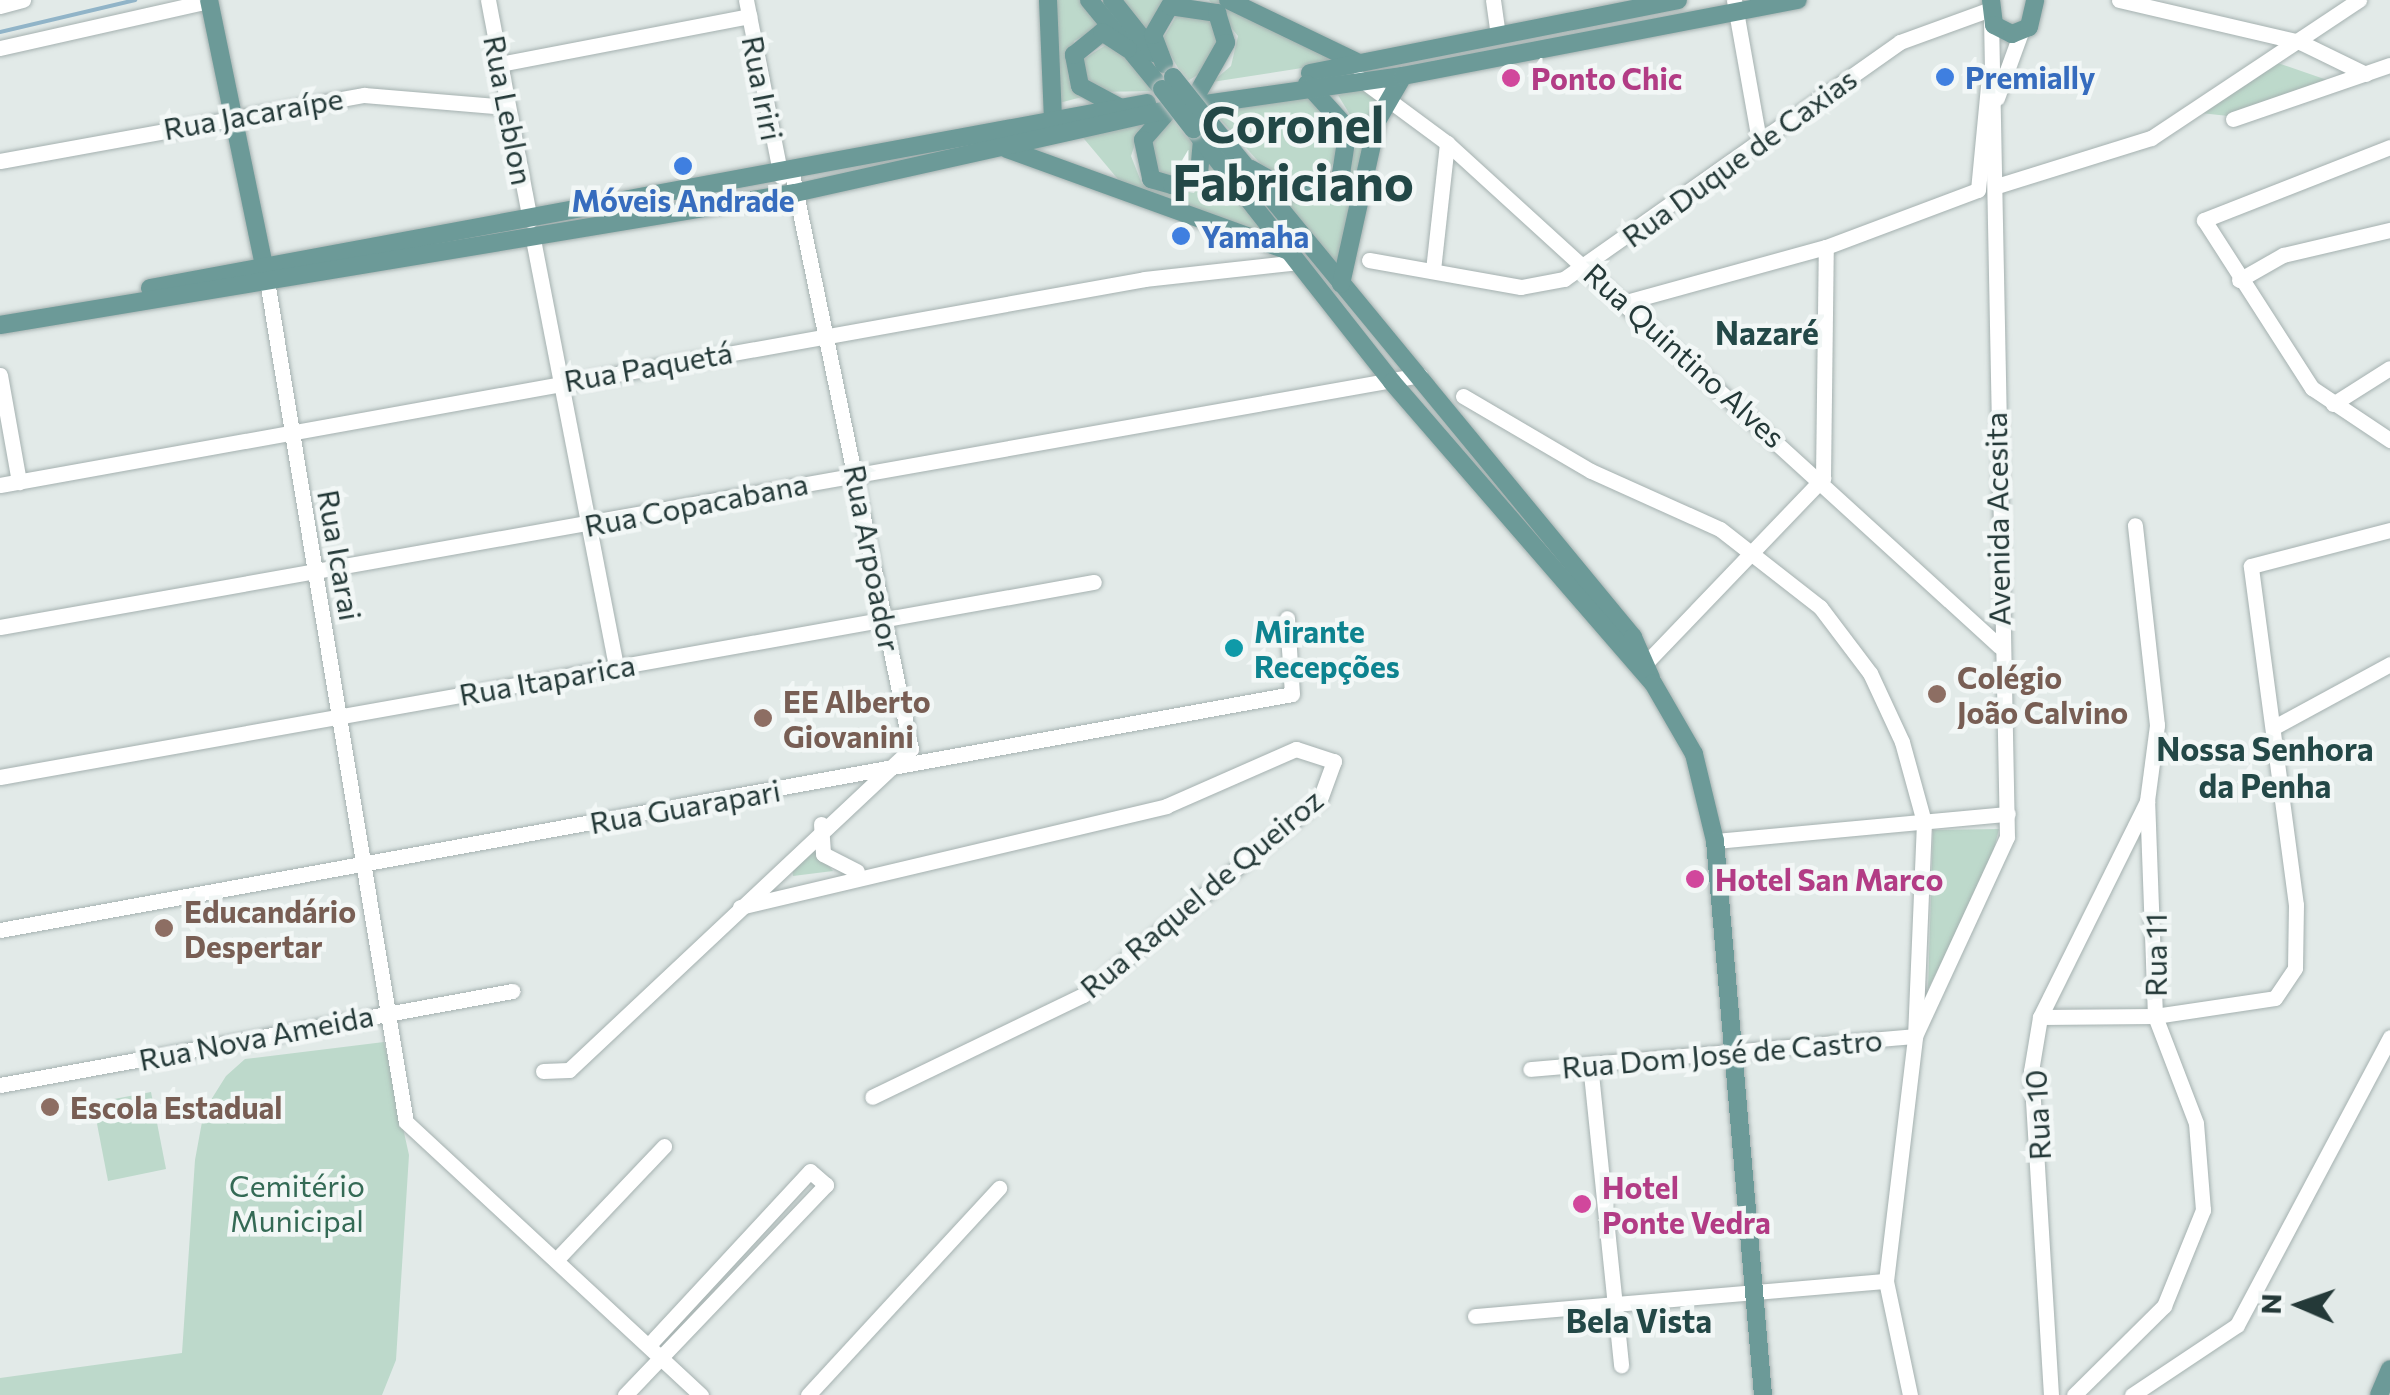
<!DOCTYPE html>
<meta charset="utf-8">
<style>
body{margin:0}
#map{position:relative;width:2390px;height:1395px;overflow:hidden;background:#e2eae8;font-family:Commissioner,sans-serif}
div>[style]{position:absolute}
.green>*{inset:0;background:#bdd9cb}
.stream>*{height:4px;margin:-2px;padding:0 2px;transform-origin:2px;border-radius:2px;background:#91b4c8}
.roads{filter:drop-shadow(0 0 2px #a5b1b0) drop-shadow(0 0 2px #a5b1b0)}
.minor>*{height:15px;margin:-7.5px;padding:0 7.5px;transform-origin:7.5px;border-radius:7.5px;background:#fff}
.major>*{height:18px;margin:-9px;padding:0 9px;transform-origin:9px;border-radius:9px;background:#6c9a98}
.bridges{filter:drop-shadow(0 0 2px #bdc4c3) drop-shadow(0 0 2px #bdc4c3)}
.major-bridge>*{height:18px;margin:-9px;padding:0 9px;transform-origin:9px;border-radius:9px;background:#6c9a98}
.dots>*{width:28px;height:28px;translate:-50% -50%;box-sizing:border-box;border:5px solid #f2f7f6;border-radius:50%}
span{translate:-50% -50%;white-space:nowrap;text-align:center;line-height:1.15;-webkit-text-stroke:9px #f2f7f6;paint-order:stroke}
.shop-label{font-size:30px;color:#366cbe;font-weight:700}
.left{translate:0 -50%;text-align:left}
.hotel-label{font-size:30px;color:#b23c85;font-weight:700}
.street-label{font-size:30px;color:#243938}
.culture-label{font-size:30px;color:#0d838f;font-weight:700}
.education-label{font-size:30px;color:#785e54;font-weight:700}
.park-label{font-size:30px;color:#346a55}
.neighbourhood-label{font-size:32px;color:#234847;font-weight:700}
.town-label{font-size:50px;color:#234847;font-weight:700}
.north{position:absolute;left:2250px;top:1255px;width:100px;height:100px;-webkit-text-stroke:8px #f2f7f6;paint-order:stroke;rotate:272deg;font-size:28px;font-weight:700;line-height:40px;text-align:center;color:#243938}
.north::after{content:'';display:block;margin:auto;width:35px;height:45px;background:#243938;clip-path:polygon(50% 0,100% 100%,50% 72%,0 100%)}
</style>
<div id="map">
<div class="green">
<i style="clip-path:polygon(1056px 0,1085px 0,1105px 25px,1074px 41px,1068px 75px,1082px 97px,1059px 103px)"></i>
<i style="clip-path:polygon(1120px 0,1170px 0,1147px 37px)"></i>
<i style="clip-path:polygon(1209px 0,1220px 0,1347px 61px,1212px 82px,1231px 66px,1238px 36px)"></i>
<i style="clip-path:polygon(1180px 10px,1210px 13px,1222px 36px,1209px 68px,1186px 82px,1162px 40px)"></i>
<i style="clip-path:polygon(1109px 43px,1123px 47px,1158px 91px,1092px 92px,1079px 62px)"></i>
<i style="clip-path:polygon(2272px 61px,2330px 81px,2228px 116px,2192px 112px)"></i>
<i style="clip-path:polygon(1367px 88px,1382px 100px,1337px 271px,1275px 194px,1321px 196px,1341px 184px,1361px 133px,1338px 95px)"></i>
<i style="clip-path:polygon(1303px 94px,1339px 123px,1340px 148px,1329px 172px,1298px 185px,1268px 172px,1208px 106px)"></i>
<i style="clip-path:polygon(1178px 112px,1193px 146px,1191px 168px,1164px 183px,1143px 150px)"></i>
<i style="clip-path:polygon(1143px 120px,1131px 156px,1142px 184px,1194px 193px,1214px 155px,1276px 237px,1122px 184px,1080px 134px)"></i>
<i style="clip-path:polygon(1999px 829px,1989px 869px,1928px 989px,1933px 830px)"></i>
<i style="clip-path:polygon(813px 846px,833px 871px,793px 876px,792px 866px)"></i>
<i style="clip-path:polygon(384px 1042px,409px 1155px,396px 1360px,382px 1395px,0 1395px,0 1378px,182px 1353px,195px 1160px,204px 1111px,226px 1076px,245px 1059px)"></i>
<i style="clip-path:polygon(151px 1092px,166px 1169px,108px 1181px,93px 1103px)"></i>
</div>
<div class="stream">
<i style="left:0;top:32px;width:139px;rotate:-13.3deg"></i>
</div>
<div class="roads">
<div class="minor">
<i style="left:488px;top:0;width:224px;rotate:79.2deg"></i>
<i style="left:746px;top:0;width:180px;rotate:78.8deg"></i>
<i style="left:1493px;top:0;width:35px;rotate:82deg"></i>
<i style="left:1734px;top:0;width:143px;rotate:79.9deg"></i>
<i style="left:2119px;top:0;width:186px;rotate:13.1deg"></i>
<i style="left:2300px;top:42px;width:73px;rotate:25.9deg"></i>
<i style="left:0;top:6px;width:24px;rotate:-15deg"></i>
<i style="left:0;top:48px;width:214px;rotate:-12.7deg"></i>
<i style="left:500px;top:64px;width:254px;rotate:-10.9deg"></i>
<i style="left:1359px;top:78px;width:109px;rotate:36.5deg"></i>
<i style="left:1447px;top:143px;width:747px;rotate:42.34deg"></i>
<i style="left:1997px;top:98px;width:70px;rotate:-70deg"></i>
<i style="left:2233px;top:119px;width:166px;rotate:-19deg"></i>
<i style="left:2390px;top:147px;width:200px;rotate:158.6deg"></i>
<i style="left:2204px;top:220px;width:200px;rotate:57.3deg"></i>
<i style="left:2312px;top:388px;width:94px;rotate:33.7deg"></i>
<i style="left:0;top:161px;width:370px;rotate:-10.3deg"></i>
<i style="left:364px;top:95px;width:144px;rotate:4.8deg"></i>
<i style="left:2000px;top:185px;width:158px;rotate:-17.3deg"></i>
<i style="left:2151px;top:138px;width:250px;rotate:-33.6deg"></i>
<i style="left:532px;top:234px;width:442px;rotate:79deg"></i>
<i style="left:1369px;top:260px;width:154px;rotate:10.1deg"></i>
<i style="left:1521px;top:287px;width:44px;rotate:-10.5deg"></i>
<i style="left:1564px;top:279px;width:411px;rotate:-35.2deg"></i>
<i style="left:1900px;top:42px;width:94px;rotate:-20deg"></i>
<i style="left:1433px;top:270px;width:128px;rotate:-83.7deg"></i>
<i style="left:2239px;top:280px;width:51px;rotate:-29.6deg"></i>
<i style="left:2283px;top:255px;width:110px;rotate:-13.2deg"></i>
<i style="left:267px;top:281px;width:852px;rotate:80.62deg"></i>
<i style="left:406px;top:1122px;width:402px;rotate:42.8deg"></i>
<i style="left:1626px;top:302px;width:207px;rotate:-15.4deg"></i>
<i style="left:1826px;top:247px;width:162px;rotate:-20.6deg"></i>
<i style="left:1978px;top:190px;width:104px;rotate:-84.5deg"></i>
<i style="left:0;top:375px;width:109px;rotate:79.9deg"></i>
<i style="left:1463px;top:396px;width:148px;rotate:30.4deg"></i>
<i style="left:1591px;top:471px;width:141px;rotate:24.2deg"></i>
<i style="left:1720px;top:529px;width:127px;rotate:38deg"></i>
<i style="left:1820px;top:607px;width:83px;rotate:52.9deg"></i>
<i style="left:1870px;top:673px;width:76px;rotate:65.1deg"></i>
<i style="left:1902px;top:742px;width:83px;rotate:74.6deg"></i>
<i style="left:1924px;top:822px;width:214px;rotate:92.4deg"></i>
<i style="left:1915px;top:1036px;width:386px;rotate:175.1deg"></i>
<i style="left:2333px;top:404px;width:67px;rotate:-32.3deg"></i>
<i style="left:0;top:485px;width:1163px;rotate:-10.2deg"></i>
<i style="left:1145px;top:279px;width:154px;rotate:-6.3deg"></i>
<i style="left:0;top:627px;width:1442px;rotate:-10.06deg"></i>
<i style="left:1640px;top:669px;width:265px;rotate:-46.2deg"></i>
<i style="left:1823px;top:478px;width:231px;rotate:-89.3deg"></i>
<i style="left:2276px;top:726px;width:130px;rotate:-28.5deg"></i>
<i style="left:0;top:777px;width:1111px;rotate:-10.11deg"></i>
<i style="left:821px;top:824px;width:30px;rotate:86deg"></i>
<i style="left:823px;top:854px;width:38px;rotate:27deg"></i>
<i style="left:1715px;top:841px;width:294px;rotate:-5.3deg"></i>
<i style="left:740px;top:907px;width:438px;rotate:-13.3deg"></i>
<i style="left:1166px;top:806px;width:142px;rotate:-23.7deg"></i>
<i style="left:1296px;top:749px;width:40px;rotate:18deg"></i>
<i style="left:1334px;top:761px;width:40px;rotate:110.2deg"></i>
<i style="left:1320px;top:799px;width:308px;rotate:140.4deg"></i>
<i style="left:1083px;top:995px;width:234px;rotate:154.2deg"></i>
<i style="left:0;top:930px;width:1313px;rotate:-10.35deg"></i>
<i style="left:1292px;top:694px;width:76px;rotate:-93.8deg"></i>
<i style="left:2040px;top:1017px;width:115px;rotate:-0.5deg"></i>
<i style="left:2155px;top:1016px;width:121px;rotate:-8.5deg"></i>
<i style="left:2275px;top:998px;width:36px;rotate:-56deg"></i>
<i style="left:2295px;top:968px;width:63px;rotate:-89.1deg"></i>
<i style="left:2296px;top:905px;width:342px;rotate:-97.6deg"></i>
<i style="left:2251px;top:566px;width:144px;rotate:-14.5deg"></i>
<i style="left:1590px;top:1064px;width:303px;rotate:84.1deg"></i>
<i style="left:543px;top:1071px;width:26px;rotate:-2deg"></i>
<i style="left:569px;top:1070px;width:469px;rotate:-43.2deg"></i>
<i style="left:911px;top:749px;width:587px;rotate:-101.69deg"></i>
<i style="left:0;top:1085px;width:521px;rotate:-10.4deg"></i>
<i style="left:556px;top:1260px;width:157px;rotate:-46.5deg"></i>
<i style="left:1475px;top:1316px;width:412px;rotate:-4.9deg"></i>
<i style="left:625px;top:1395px;width:291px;rotate:-46.3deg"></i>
<i style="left:826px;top:1185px;width:21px;rotate:-139deg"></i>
<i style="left:810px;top:1171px;width:238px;rotate:132.8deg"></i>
<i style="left:808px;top:1395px;width:282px;rotate:-47.3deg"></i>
<i style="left:1910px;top:1395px;width:116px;rotate:-101.9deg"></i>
<i style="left:1886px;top:1281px;width:247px;rotate:-83.2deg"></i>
<i style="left:1915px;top:1036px;width:219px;rotate:-65.2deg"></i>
<i style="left:2007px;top:837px;width:816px;rotate:-91.12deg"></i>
<i style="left:2051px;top:1395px;width:325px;rotate:-93.5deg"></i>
<i style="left:2031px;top:1071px;width:55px;rotate:-80.5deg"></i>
<i style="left:2040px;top:1017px;width:241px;rotate:-63.6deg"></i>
<i style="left:2074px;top:1395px;width:127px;rotate:-44.7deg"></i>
<i style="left:2164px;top:1306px;width:104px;rotate:-67.9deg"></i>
<i style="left:2203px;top:1210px;width:87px;rotate:-94.6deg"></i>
<i style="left:2196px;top:1123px;width:115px;rotate:-111deg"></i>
<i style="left:2155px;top:1016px;width:215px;rotate:-92.1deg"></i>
<i style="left:2147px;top:801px;width:77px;rotate:-82.5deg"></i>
<i style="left:2157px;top:725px;width:201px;rotate:-96.3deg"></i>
<i style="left:2132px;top:1395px;width:126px;rotate:-33.7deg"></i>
<i style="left:2237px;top:1325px;width:326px;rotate:-62deg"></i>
</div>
<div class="major">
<i style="left:209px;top:0;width:282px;rotate:78.3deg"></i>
<i style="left:1048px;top:0;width:119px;rotate:87.6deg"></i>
<i style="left:1089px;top:0;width:115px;rotate:50.6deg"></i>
<i style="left:1112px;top:0;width:68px;rotate:51.6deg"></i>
<i style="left:1228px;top:0;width:145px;rotate:25.7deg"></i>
<i style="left:1991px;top:0;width:25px;rotate:83deg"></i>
<i style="left:1994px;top:25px;width:20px;rotate:27deg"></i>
<i style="left:2012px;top:34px;width:18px;rotate:-22deg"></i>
<i style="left:2029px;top:27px;width:28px;rotate:-77deg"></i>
<i style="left:1164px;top:64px;width:31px;rotate:-111deg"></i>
<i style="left:1153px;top:35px;width:34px;rotate:-60deg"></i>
<i style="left:1170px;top:6px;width:48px;rotate:8.5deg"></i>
<i style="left:1217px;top:13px;width:31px;rotate:73deg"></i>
<i style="left:1226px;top:43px;width:61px;rotate:119.5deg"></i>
<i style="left:1310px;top:73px;width:375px;rotate:-11.2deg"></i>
<i style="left:1119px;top:107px;width:44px;rotate:-151.7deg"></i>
<i style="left:1080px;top:86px;width:32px;rotate:-101deg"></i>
<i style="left:1074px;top:55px;width:36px;rotate:-39deg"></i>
<i style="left:1102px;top:32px;width:31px;rotate:33deg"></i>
<i style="left:1168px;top:111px;width:38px;rotate:131deg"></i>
<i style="left:1143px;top:140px;width:40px;rotate:78deg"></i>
<i style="left:1151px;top:179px;width:22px;rotate:16deg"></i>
<i style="left:1172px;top:185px;width:29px;rotate:-22deg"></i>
<i style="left:1199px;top:174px;width:32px;rotate:-85deg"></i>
<i style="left:1204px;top:116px;width:675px;rotate:50.53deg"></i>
<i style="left:1633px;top:637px;width:45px;rotate:66.3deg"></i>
<i style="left:1193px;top:129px;width:322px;rotate:51.8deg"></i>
<i style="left:1392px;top:382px;width:398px;rotate:49.1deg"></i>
<i style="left:1653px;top:683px;width:82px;rotate:60deg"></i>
<i style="left:1694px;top:754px;width:89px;rotate:76.4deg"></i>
<i style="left:1715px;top:841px;width:556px;rotate:85.05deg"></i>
<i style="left:1007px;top:149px;width:300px;rotate:19.9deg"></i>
<i style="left:1251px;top:169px;width:47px;rotate:29.3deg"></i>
<i style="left:1292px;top:192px;width:49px;rotate:-14deg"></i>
<i style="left:1340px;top:180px;width:52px;rotate:-81.1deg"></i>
<i style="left:1348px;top:129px;width:61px;rotate:-132.3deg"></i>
<i style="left:1341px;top:284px;width:167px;rotate:-77.5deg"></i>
<i style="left:1377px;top:121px;width:52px;rotate:-60deg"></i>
<i style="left:150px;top:288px;width:1014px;rotate:-10.51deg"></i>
<i style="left:0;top:325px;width:806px;rotate:-9.43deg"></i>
<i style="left:795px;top:193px;width:384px;rotate:-12.6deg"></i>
<i style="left:1170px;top:109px;width:235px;rotate:-8.1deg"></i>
<i style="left:1403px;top:76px;width:402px;rotate:-10.9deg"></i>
<i style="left:2379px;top:1395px;width:28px;rotate:-67deg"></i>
</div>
</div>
<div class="bridges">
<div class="major-bridge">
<i style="left:1173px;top:77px;width:50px;rotate:51.5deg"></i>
<i style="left:1162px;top:89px;width:51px;rotate:52.2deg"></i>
</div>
</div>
<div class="dots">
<i style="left:1945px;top:77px;background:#3f7fe0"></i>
<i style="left:1511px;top:78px;background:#d1479c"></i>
<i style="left:683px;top:166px;background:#3f7fe0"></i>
<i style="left:1181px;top:236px;background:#3f7fe0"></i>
<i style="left:1234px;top:648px;background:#0f9aa8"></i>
<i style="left:1937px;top:694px;background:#8d6e63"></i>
<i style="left:763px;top:718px;background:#8d6e63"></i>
<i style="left:1695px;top:879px;background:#d1479c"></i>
<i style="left:164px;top:928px;background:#8d6e63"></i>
<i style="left:50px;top:1107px;background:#8d6e63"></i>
<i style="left:1582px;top:1204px;background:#d1479c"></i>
</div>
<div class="shop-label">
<span class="left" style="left:1965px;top:77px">Premially</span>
<span style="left:683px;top:200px">Móveis Andrade</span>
<span class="left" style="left:1201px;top:236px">Yamaha</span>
</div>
<div class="hotel-label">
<span class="left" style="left:1531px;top:78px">Ponto Chic</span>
<span class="left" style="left:1715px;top:879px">Hotel San Marco</span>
<span class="left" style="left:1602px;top:1204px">Hotel<br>Ponte Vedra</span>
</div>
<div class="street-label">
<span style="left:763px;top:88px;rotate:79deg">Rua Iriri</span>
<span style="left:509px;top:110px;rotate:79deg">Rua Leblon</span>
<span style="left:253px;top:113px;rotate:-10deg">Rua Jacaraípe</span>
<span style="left:1739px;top:157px;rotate:-36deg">Rua Duque de Caxias</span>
<span style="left:1685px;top:355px;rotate:42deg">Rua Quintino Alves</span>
<span style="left:648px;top:366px;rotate:-10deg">Rua Paquetá</span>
<span style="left:696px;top:504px;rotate:-11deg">Rua Copacabana</span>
<span style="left:1997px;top:519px;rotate:-91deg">Avenida Acesita</span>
<span style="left:340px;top:555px;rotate:80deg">Rua Icarai</span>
<span style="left:873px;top:558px;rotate:79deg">Rua Arpoador</span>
<span style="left:547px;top:679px;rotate:-10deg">Rua Itaparica</span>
<span style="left:685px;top:806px;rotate:-10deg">Rua Guarapari</span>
<span style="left:1201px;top:893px;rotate:-40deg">Rua Raquel de Queiroz</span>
<span style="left:2155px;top:955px;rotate:-90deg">Rua 11</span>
<span style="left:256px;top:1037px;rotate:-11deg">Rua Nova Ameida</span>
<span style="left:1722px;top:1053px;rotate:-5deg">Rua Dom José de Castro</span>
<span style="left:2037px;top:1115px;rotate:-93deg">Rua 10</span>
</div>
<div class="culture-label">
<span class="left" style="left:1254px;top:648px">Mirante<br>Recepções</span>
</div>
<div class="education-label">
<span class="left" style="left:1957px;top:694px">Colégio<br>João Calvino</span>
<span class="left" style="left:783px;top:718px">EE Alberto<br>Giovanini</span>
<span class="left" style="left:184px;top:928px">Educandário<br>Despertar</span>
<span class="left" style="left:70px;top:1107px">Escola Estadual</span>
</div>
<div class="park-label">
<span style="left:297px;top:1202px">Cemitério<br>Municipal</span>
</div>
<div class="neighbourhood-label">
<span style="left:1767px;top:332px">Nazaré</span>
<span style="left:2265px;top:767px">Nossa Senhora<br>da Penha</span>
<span style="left:1639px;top:1320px">Bela Vista</span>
</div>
<div class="town-label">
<span style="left:1293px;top:151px">Coronel<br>Fabriciano</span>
</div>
<div class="north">N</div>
</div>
